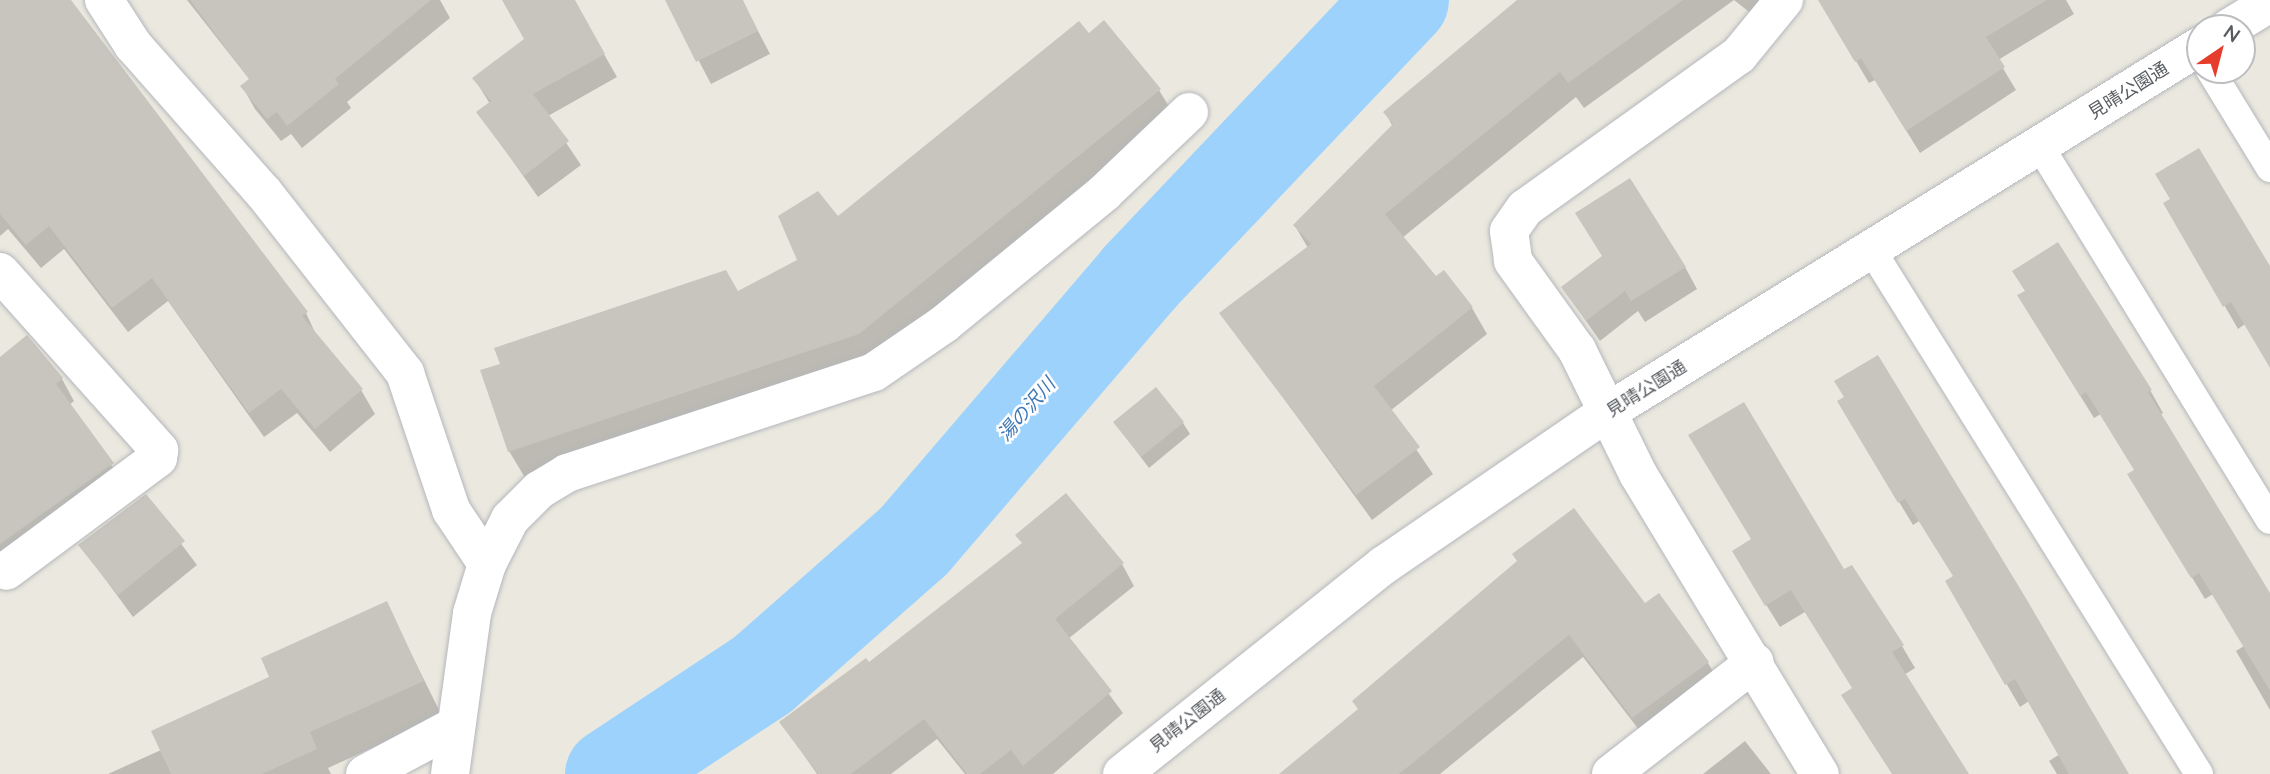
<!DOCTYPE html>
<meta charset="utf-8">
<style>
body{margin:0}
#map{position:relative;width:2270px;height:774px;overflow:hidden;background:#ebe9df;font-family:Lato,"Noto Sans JP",sans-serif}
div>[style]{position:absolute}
.shadow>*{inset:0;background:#0003}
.river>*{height:93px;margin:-46.5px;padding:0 46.5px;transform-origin:46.5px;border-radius:46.5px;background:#9dd2fd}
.building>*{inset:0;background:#c8c5be}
.roads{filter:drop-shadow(0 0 2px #b5b7bc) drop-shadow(0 0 2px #b5b7bc)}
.service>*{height:28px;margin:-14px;padding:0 14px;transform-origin:14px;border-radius:14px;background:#fff}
.minor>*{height:38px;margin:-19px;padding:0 19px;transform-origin:19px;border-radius:19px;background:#fff}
.tertiary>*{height:38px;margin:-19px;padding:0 19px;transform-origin:19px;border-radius:19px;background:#fff}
span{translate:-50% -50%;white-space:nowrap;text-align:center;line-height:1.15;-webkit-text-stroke:5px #fff;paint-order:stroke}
.street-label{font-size:18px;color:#585c60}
.water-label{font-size:19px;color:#3f78b6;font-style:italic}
.north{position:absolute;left:2186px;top:14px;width:70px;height:70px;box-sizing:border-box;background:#fff;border:2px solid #bcbebf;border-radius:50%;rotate:35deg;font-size:19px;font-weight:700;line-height:28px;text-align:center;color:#585c60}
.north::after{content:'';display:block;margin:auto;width:24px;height:32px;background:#e53c2b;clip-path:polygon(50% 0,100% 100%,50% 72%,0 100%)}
</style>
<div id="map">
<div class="shadow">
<i style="clip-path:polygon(11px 0,69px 0,306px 313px,318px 339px,361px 390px,375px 414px,330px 452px,297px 413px,264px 437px,168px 301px,128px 332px,64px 249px,41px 268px,8px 229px,0 236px,0 9px)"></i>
<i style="clip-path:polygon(187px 0,440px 0,450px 18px,347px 102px,351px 108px,302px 148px,291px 134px,281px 141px,255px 109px,242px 86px,250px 80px)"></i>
<i style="clip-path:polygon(551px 0,573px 0,617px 77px,548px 116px,581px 165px,538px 197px,479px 113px,490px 104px,474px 78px,526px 39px)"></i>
<i style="clip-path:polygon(667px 0,742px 0,770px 54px,711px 84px)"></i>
<i style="clip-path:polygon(1519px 0,1765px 0,1753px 15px,1734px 0,1584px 108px,1576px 97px,1402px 238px,1436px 279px,1472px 308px,1487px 334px,1390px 411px,1433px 474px,1372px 520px,1222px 313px,1308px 248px,1295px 226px,1393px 127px,1385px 112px)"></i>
<i style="clip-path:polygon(1847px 0,2066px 0,2074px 14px,1998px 60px,2016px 90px,1920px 153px,1875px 80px,1869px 83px,1827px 12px)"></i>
<i style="clip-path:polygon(1088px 36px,1159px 90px,1180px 125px,879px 369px,530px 486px,509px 451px,737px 293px,799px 260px,838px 219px)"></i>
<i style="clip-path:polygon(2166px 204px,2270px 268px,2270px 365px,2245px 324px,2238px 329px)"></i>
<i style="clip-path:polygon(1685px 267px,1697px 289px,1645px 322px,1638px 311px,1600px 341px,1563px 288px)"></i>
<i style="clip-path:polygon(2032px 318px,2150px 390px,2163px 413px,2160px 415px,2270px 599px,2270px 710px,2236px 651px,2244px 646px,2213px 594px,2205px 599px,2143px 497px,2136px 471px,2101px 414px,2094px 418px)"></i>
<i style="clip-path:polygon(0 359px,62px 379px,74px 401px,69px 405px,126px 486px,0 561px)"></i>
<i style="clip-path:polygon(1115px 423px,1183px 423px,1190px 434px,1149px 468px)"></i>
<i style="clip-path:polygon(1852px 424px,2128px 774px,2057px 774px,2049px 761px,2060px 754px,2029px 701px,2020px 707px,1947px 582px,1954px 577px,1919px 521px,1913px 525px)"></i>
<i style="clip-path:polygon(146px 497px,197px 565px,133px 617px,80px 545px)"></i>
<i style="clip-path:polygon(1122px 564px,1134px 586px,1068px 639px,1123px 713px,1053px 774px,965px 774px,937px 739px,891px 774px,817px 774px,781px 722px,869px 664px)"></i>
<i style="clip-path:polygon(1844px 572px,1902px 646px,1915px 668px,1904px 675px,1967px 774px,1894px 774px,1854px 689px,1805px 612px,1780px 627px,1747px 574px)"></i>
<i style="clip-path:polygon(386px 603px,442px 716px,328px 768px,331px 774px,108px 774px,161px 750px)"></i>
<i style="clip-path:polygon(1645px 606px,1708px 663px,1721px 685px,1646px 739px,1583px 657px,1440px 774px,1282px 774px,1359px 710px)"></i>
<i style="clip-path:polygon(1745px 741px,1771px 774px,1703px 774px)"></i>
</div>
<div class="river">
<i style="left:611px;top:774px;width:181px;rotate:-33.5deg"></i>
<i style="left:762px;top:674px;width:201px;rotate:-41.4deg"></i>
<i style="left:913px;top:541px;width:348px;rotate:-49.4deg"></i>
<i style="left:1139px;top:277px;width:382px;rotate:-46.5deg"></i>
</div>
<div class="building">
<i style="clip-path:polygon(0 0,71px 0,308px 312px,302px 316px,363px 389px,315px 429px,281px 389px,249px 413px,152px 278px,112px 308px,49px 226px,26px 245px,0 214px)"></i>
<i style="clip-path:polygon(190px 0,431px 0,335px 79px,339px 84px,287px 126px,277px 112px,267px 119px,240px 86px,249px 79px)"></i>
<i style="clip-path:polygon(502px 0,575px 0,605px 54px,533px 94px,569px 141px,524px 176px,476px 112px,491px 101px,472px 78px,524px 39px)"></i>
<i style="clip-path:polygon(665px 0,743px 0,758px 31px,696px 62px)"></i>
<i style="clip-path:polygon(1517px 0,1683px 0,1568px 83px,1560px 72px,1385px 214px,1436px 276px,1444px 270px,1473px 307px,1374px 386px,1420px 447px,1356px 495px,1219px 313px,1311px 244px,1293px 225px,1393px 124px,1383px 112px)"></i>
<i style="clip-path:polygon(1818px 0,2047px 0,1986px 37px,2005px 67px,1906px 131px,1861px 58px,1855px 62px)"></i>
<i style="clip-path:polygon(1104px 20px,1161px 89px,859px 334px,508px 452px,480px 370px,500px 364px,494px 348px,726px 270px,738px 291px,797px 260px,778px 216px,818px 191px,838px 216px,1079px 21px,1089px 33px)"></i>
<i style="clip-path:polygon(2199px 148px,2270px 266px,2270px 368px,2231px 302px,2223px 307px,2163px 203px,2170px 199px,2155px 174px)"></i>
<i style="clip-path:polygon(1630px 178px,1686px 267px,1631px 301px,1625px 291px,1586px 321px,1561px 287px,1602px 256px,1575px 213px)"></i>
<i style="clip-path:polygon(2058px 242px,2152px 390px,2148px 392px,2270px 593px,2270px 691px,2199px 573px,2191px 578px,2127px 474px,2134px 470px,2086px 392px,2080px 396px,2017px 295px,2025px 291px,2012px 271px)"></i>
<i style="clip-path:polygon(27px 335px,63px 378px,56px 384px,114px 463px,0 544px,0 357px)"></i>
<i style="clip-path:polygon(1878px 355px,2024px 595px,2129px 774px,2069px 774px,2015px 679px,2005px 685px,1945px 581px,1953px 576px,1905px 499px,1898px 503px,1837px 401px,1844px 397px,1834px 381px)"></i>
<i style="clip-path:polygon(1156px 387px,1184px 422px,1141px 457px,1113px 422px)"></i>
<i style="clip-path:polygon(1744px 402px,1844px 569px,1852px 565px,1904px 645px,1892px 652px,1969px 774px,1892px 774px,1841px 695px,1852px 688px,1791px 590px,1765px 606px,1732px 551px,1751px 539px,1688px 435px)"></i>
<i style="clip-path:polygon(1066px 493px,1124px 563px,1055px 619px,1112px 691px,1023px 766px,1011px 750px,980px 774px,967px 774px,924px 719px,851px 774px,818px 774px,779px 722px,866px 658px,869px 662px,1022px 543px,1015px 535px)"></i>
<i style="clip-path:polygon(146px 494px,185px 541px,118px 595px,78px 545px)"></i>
<i style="clip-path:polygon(1574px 508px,1645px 603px,1659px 593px,1709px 662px,1632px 718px,1569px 635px,1399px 774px,1279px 774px,1358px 709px,1352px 701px,1517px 561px,1512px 554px)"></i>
<i style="clip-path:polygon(387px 601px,424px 681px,310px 732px,317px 749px,262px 774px,171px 774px,151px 731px,269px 677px,261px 658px)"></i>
</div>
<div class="roads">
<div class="service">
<i style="left:2210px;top:70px;width:115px;rotate:58.5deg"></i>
<i style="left:2039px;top:145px;width:440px;rotate:58.4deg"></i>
<i style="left:1871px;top:249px;width:619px;rotate:58deg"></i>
</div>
<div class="minor">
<i style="left:104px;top:0;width:54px;rotate:57.2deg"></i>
<i style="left:133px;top:45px;width:198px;rotate:48.5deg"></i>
<i style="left:264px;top:193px;width:229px;rotate:51.9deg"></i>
<i style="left:405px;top:373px;width:145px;rotate:71.4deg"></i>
<i style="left:451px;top:510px;width:65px;rotate:56.3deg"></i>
<i style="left:1784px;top:0;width:71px;rotate:129.3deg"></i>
<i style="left:1739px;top:55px;width:263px;rotate:144.4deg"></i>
<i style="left:1525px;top:208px;width:28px;rotate:125deg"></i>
<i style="left:1509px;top:231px;width:30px;rotate:82deg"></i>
<i style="left:1513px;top:261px;width:110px;rotate:54.3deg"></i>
<i style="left:1577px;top:350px;width:138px;rotate:63.8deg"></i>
<i style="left:1638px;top:474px;width:351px;rotate:58.8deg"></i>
<i style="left:0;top:272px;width:239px;rotate:48.2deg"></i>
<i style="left:159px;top:450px;width:8px;rotate:97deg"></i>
<i style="left:158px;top:458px;width:189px;rotate:143.4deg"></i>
<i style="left:365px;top:774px;width:102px;rotate:-28.1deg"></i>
<i style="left:450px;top:774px;width:162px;rotate:-82.2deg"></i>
<i style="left:472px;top:613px;width:51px;rotate:-73deg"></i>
<i style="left:487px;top:564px;width:51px;rotate:-62.9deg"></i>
<i style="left:510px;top:519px;width:41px;rotate:-45deg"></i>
<i style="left:539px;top:490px;width:33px;rotate:-31deg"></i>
<i style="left:567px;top:473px;width:323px;rotate:-18.2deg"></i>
<i style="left:874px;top:372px;width:85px;rotate:-34.4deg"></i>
<i style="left:944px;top:324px;width:208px;rotate:-39.3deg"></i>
<i style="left:1105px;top:192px;width:116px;rotate:-43.6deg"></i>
<i style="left:1611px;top:774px;width:182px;rotate:-37.9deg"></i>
</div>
<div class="tertiary">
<i style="left:2229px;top:28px;width:48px;rotate:-31.4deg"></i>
<i style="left:1122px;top:774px;width:335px;rotate:-38.6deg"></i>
<i style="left:1384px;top:565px;width:273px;rotate:-34.4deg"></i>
<i style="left:1609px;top:411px;width:695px;rotate:-31.7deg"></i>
</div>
</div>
<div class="street-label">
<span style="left:2128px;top:90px;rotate:-32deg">見晴公園通</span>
<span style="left:1646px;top:388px;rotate:-32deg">見晴公園通</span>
<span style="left:1187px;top:720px;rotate:-38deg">見晴公園通</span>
</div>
<div class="water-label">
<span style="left:1026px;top:409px;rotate:-49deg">湯の沢川</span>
</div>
<div class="north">N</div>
</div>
